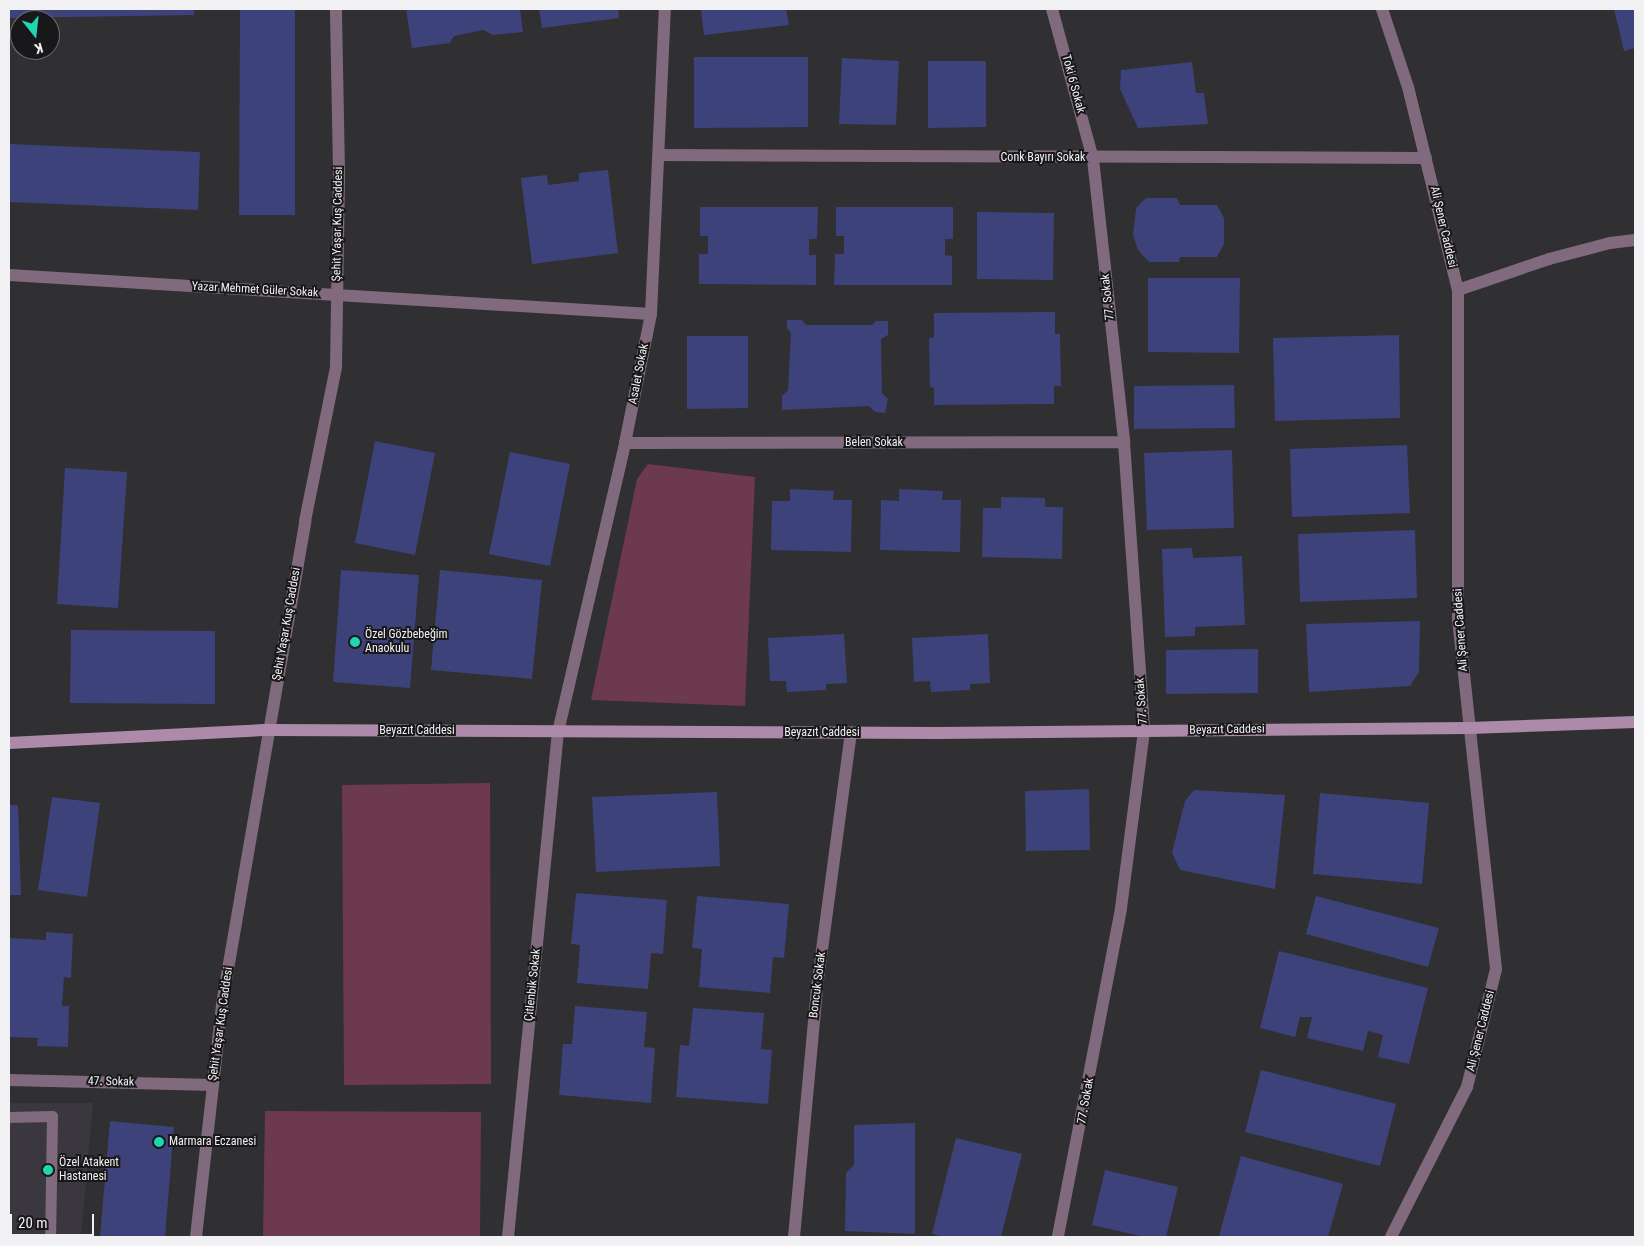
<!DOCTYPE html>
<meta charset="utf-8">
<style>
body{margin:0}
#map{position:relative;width:1644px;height:1246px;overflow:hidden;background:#302f32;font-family:"Roboto Condensed",sans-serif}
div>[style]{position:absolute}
.built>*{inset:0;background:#3a373f}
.green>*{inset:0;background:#6d394d}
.building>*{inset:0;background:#3d427a}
.lane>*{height:11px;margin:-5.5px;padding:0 5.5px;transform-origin:5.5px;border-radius:5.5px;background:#816a7e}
.street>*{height:12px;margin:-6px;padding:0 6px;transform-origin:6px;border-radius:6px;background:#816a7e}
.secondary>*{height:12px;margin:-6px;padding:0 6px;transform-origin:6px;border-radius:6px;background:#ae8aaa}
.dots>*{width:14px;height:14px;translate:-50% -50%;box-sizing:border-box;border:2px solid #181719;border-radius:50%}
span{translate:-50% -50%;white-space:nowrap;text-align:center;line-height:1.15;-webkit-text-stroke:4px #181719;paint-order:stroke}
.street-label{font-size:12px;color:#f1f0f2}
.poi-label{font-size:12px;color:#f1f0f2}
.left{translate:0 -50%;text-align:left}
.frame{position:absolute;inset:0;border:10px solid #f1f0f2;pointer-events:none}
.north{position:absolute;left:10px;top:10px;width:50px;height:50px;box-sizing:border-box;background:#181719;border:1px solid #6f6e70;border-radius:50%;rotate:164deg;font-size:14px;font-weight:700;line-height:20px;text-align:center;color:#f1f0f2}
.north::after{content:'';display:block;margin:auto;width:18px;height:22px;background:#20d5b0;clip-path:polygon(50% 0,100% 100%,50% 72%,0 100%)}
.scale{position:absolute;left:10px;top:1214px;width:84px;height:22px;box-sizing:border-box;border:2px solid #f1f0f2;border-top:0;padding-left:6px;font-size:15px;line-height:18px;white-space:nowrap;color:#f1f0f2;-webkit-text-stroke:4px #181719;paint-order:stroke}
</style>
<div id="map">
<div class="built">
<i style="clip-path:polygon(9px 1103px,93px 1103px,81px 1237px,9px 1237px)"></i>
</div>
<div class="green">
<i style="clip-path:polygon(648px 464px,755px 477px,745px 706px,591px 700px,637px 479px)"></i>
<i style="clip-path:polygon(490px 783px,491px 1084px,344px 1085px,342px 785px)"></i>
<i style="clip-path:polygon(265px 1111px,481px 1112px,480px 1237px,263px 1237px)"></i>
</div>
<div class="building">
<i style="clip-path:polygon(9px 9px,194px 9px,194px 15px,9px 18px)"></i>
<i style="clip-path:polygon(240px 9px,295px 9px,295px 215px,239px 215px)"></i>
<i style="clip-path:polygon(406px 9px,520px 9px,523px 32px,493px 35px,483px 30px,454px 36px,450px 43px,412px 48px)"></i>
<i style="clip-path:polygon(539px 9px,618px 9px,619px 18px,542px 28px)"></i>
<i style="clip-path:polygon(701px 9px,786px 9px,789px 25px,704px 35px)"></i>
<i style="clip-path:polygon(1614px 9px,1635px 9px,1635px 48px,1624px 51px)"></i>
<i style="clip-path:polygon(694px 57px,808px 57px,808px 127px,694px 128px)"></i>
<i style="clip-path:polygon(842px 58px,899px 61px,896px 125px,839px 124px)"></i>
<i style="clip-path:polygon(928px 61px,986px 61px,986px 127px,928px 128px)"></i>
<i style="clip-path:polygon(1192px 62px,1196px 93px,1204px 93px,1208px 124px,1138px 128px,1120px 89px,1121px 70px)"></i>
<i style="clip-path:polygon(9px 144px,200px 152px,198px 210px,9px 202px)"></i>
<i style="clip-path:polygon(608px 170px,618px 253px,532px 264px,521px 178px,547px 175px,548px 185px,579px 181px,579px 173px)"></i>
<i style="clip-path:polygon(1146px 198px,1177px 198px,1180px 205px,1217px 205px,1224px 218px,1224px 244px,1217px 257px,1180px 257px,1179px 262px,1149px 262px,1138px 250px,1133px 235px,1136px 208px)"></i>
<i style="clip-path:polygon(700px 207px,818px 207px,817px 239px,809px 239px,809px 255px,816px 255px,816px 285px,699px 284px,699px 254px,708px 254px,708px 236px,700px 236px)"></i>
<i style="clip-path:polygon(836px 207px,953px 207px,953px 239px,945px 239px,945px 255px,952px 256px,952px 285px,834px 285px,835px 254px,844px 254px,844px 236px,836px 236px)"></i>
<i style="clip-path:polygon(977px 212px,1054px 213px,1053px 280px,977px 279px)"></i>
<i style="clip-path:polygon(1148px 278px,1240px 278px,1239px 353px,1148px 352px)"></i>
<i style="clip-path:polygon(1055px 312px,1055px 334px,1060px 334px,1061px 386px,1054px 386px,1054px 404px,934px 405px,934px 388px,930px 387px,929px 338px,934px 337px,934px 313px)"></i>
<i style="clip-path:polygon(787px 320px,802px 320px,806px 325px,872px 325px,876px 321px,888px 321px,888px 335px,881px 339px,882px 393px,888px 399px,885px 413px,875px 412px,869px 406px,782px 410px,782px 396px,788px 390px,791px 333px,787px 328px)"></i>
<i style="clip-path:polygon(1399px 335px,1400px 418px,1275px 421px,1273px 338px)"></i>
<i style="clip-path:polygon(687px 336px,748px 336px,748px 408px,687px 409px)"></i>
<i style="clip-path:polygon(1234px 385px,1235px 428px,1134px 429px,1134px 386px)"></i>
<i style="clip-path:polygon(375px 441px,435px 453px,415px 555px,355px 543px)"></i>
<i style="clip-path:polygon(1407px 445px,1410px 513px,1292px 517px,1290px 449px)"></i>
<i style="clip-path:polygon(1232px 450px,1234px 528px,1147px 530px,1144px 453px)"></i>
<i style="clip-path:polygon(510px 452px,570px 464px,550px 566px,489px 554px)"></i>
<i style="clip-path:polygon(65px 468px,127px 472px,118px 608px,57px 604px)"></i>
<i style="clip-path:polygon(790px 489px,834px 491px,833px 500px,852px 500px,851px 552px,771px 550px,772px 501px,790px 501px)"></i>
<i style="clip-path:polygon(899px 489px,943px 491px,942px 500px,961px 500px,960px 552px,880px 550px,881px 500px,899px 501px)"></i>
<i style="clip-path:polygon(1001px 497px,1045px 498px,1045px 507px,1063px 507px,1062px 559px,982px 557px,983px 508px,1001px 508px)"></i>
<i style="clip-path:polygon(1415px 530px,1417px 598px,1300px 602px,1298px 534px)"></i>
<i style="clip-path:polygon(1192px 548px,1193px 558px,1242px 556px,1245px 625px,1195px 627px,1195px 636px,1165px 637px,1162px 549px)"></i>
<i style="clip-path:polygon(341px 570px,419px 575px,410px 688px,333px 682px)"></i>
<i style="clip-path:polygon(440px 570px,542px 580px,532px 679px,431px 670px)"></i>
<i style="clip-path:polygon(1420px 621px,1419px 672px,1410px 686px,1309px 692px,1306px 624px)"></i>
<i style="clip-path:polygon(71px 630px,215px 631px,215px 704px,70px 703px)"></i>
<i style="clip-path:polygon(844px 634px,847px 683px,826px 684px,826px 690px,787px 692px,786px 681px,770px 681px,768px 638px)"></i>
<i style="clip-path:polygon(988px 634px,990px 683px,970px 684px,970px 690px,931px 692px,930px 681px,914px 682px,912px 638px)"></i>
<i style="clip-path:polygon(1258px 649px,1258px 693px,1166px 694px,1166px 650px)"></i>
<i style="clip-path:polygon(1089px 789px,1090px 850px,1026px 851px,1025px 791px)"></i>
<i style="clip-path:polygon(1194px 790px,1285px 795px,1275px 889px,1180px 870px,1172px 853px,1185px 801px)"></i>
<i style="clip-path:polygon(717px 792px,720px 866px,596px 872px,592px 797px)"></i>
<i style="clip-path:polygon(1320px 793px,1429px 803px,1422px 884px,1313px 874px)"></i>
<i style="clip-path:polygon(52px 797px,100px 803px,87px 897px,38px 890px)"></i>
<i style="clip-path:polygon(9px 805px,18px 805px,21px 895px,9px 895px)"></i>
<i style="clip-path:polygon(576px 893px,667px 900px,663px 954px,651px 953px,648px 989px,577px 983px,580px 945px,571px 944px)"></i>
<i style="clip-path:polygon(697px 896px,789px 904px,784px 958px,773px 957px,770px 993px,699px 987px,702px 949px,692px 948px)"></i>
<i style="clip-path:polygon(1316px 896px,1439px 928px,1428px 967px,1306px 934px)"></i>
<i style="clip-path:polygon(46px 932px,73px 934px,71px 978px,64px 977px,62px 1006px,69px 1006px,68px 1047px,37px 1046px,38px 1038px,9px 1037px,9px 938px,46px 940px)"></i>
<i style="clip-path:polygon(1279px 951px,1428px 988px,1409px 1064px,1378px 1057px,1383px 1035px,1368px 1031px,1363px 1051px,1307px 1038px,1312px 1017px,1300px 1017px,1295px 1037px,1260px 1028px)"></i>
<i style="clip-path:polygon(575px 1006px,647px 1012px,644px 1047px,655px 1048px,651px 1103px,559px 1095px,563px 1044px,572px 1044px)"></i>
<i style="clip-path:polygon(693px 1008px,764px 1013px,761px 1049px,772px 1050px,768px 1104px,676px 1097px,680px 1045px,689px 1046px)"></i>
<i style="clip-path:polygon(1261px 1070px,1396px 1104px,1380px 1166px,1245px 1132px)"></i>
<i style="clip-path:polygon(110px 1121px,174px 1127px,165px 1237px,100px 1237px)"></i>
<i style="clip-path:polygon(915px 1123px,915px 1234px,845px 1231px,846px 1173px,854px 1165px,854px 1125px)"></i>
<i style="clip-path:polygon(956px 1138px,1022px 1154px,1001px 1237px,945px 1237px,932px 1234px)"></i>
<i style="clip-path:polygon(1241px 1156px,1343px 1184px,1328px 1237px,1219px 1236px)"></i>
<i style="clip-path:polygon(1105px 1170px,1178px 1187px,1166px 1237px,1145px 1237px,1092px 1225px)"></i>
</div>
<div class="lane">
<i style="left:9px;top:1117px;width:43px;rotate:-1.3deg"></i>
<i style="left:52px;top:1116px;width:121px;rotate:90.9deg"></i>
</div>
<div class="street">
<i style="left:1052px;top:9px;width:156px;rotate:74.7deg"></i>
<i style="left:1093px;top:159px;width:285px;rotate:83.7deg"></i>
<i style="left:1124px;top:442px;width:290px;rotate:86deg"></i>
<i style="left:1144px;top:731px;width:179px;rotate:97.4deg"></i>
<i style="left:1121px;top:909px;width:334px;rotate:100.9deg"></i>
<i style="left:1382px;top:9px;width:82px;rotate:71.6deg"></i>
<i style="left:1408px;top:87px;width:209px;rotate:76.2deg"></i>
<i style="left:1458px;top:290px;width:329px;rotate:90deg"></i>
<i style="left:1458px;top:619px;width:352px;rotate:83.8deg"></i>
<i style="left:1496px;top:969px;width:122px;rotate:103.8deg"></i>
<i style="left:1467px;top:1087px;width:168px;rotate:116.9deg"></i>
<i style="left:659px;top:155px;width:767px;rotate:0.22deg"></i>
<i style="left:9px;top:275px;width:643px;rotate:3.48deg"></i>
<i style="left:1458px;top:290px;width:96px;rotate:-18.8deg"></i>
<i style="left:1549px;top:259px;width:63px;rotate:-14.7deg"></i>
<i style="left:1610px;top:243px;width:25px;rotate:-7deg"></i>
<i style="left:625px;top:443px;width:499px;rotate:-0.1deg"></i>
<i style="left:9px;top:1080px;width:204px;rotate:1.4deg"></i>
<i style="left:196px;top:1237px;width:234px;rotate:-83.6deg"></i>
<i style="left:222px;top:1004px;width:490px;rotate:-80.2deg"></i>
<i style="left:305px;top:521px;width:157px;rotate:-78.6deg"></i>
<i style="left:336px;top:367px;width:197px;rotate:-89.1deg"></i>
<i style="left:339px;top:170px;width:161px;rotate:-91.1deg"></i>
<i style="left:508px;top:1237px;width:507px;rotate:-84.35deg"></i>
<i style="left:558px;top:732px;width:297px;rotate:-76.9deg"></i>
<i style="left:625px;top:443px;width:132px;rotate:-78.6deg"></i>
<i style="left:651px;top:314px;width:305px;rotate:-87.4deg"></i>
<i style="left:794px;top:1237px;width:251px;rotate:-84.7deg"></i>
<i style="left:817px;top:987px;width:256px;rotate:-82.4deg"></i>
</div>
<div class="secondary">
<i style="left:9px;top:743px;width:260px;rotate:-2.9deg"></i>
<i style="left:269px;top:730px;width:669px;rotate:0.26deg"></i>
<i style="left:938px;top:733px;width:532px;rotate:-0.54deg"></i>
<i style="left:1470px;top:728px;width:165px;rotate:-2.1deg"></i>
</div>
<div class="dots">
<i style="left:355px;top:642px;background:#20d5b0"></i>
<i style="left:159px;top:1142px;background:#20d5b0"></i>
<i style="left:48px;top:1170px;background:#20d5b0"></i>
</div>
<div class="street-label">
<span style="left:1073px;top:84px;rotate:75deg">Toki 6 Sokak</span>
<span style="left:1043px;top:158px">Conk Bayırı Sokak</span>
<span style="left:338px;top:224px;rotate:-89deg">Şehit Yaşar Kuş Caddesi</span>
<span style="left:1443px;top:227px;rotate:77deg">Ali Şener Caddesi</span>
<span style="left:255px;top:290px;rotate:3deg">Yazar Mehmet Güler Sokak</span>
<span style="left:1108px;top:297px;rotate:-96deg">77. Sokak</span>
<span style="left:639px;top:374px;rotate:-79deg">Asalet Sokak</span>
<span style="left:874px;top:443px">Belen Sokak</span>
<span style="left:287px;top:624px;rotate:-80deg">Şehit Yaşar Kuş Caddesi</span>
<span style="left:1461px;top:630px;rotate:-94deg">Ali Şener Caddesi</span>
<span style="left:1142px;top:701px;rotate:-94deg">77. Sokak</span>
<span style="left:1227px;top:730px;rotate:-1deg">Beyazıt Caddesi</span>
<span style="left:417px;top:731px">Beyazıt Caddesi</span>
<span style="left:822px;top:733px">Beyazıt Caddesi</span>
<span style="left:533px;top:985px;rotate:-84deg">Çitlenbik Sokak</span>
<span style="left:818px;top:985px;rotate:-83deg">Boncuk Sokak</span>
<span style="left:221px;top:1024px;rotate:-82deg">Şehit Yaşar Kuş Caddesi</span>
<span style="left:1481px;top:1031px;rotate:-76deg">Ali Şener Caddesi</span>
<span style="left:111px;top:1082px;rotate:1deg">47. Sokak</span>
<span style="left:1086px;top:1101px;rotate:-80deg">77. Sokak</span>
</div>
<div class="poi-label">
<span class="left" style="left:365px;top:642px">Özel Gözbebeğim<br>Anaokulu</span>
<span class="left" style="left:169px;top:1142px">Marmara Eczanesi</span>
<span class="left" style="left:59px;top:1170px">Özel Atakent<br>Hastanesi</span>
</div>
<div class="frame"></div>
<div class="north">K</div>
<div class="scale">20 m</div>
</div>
